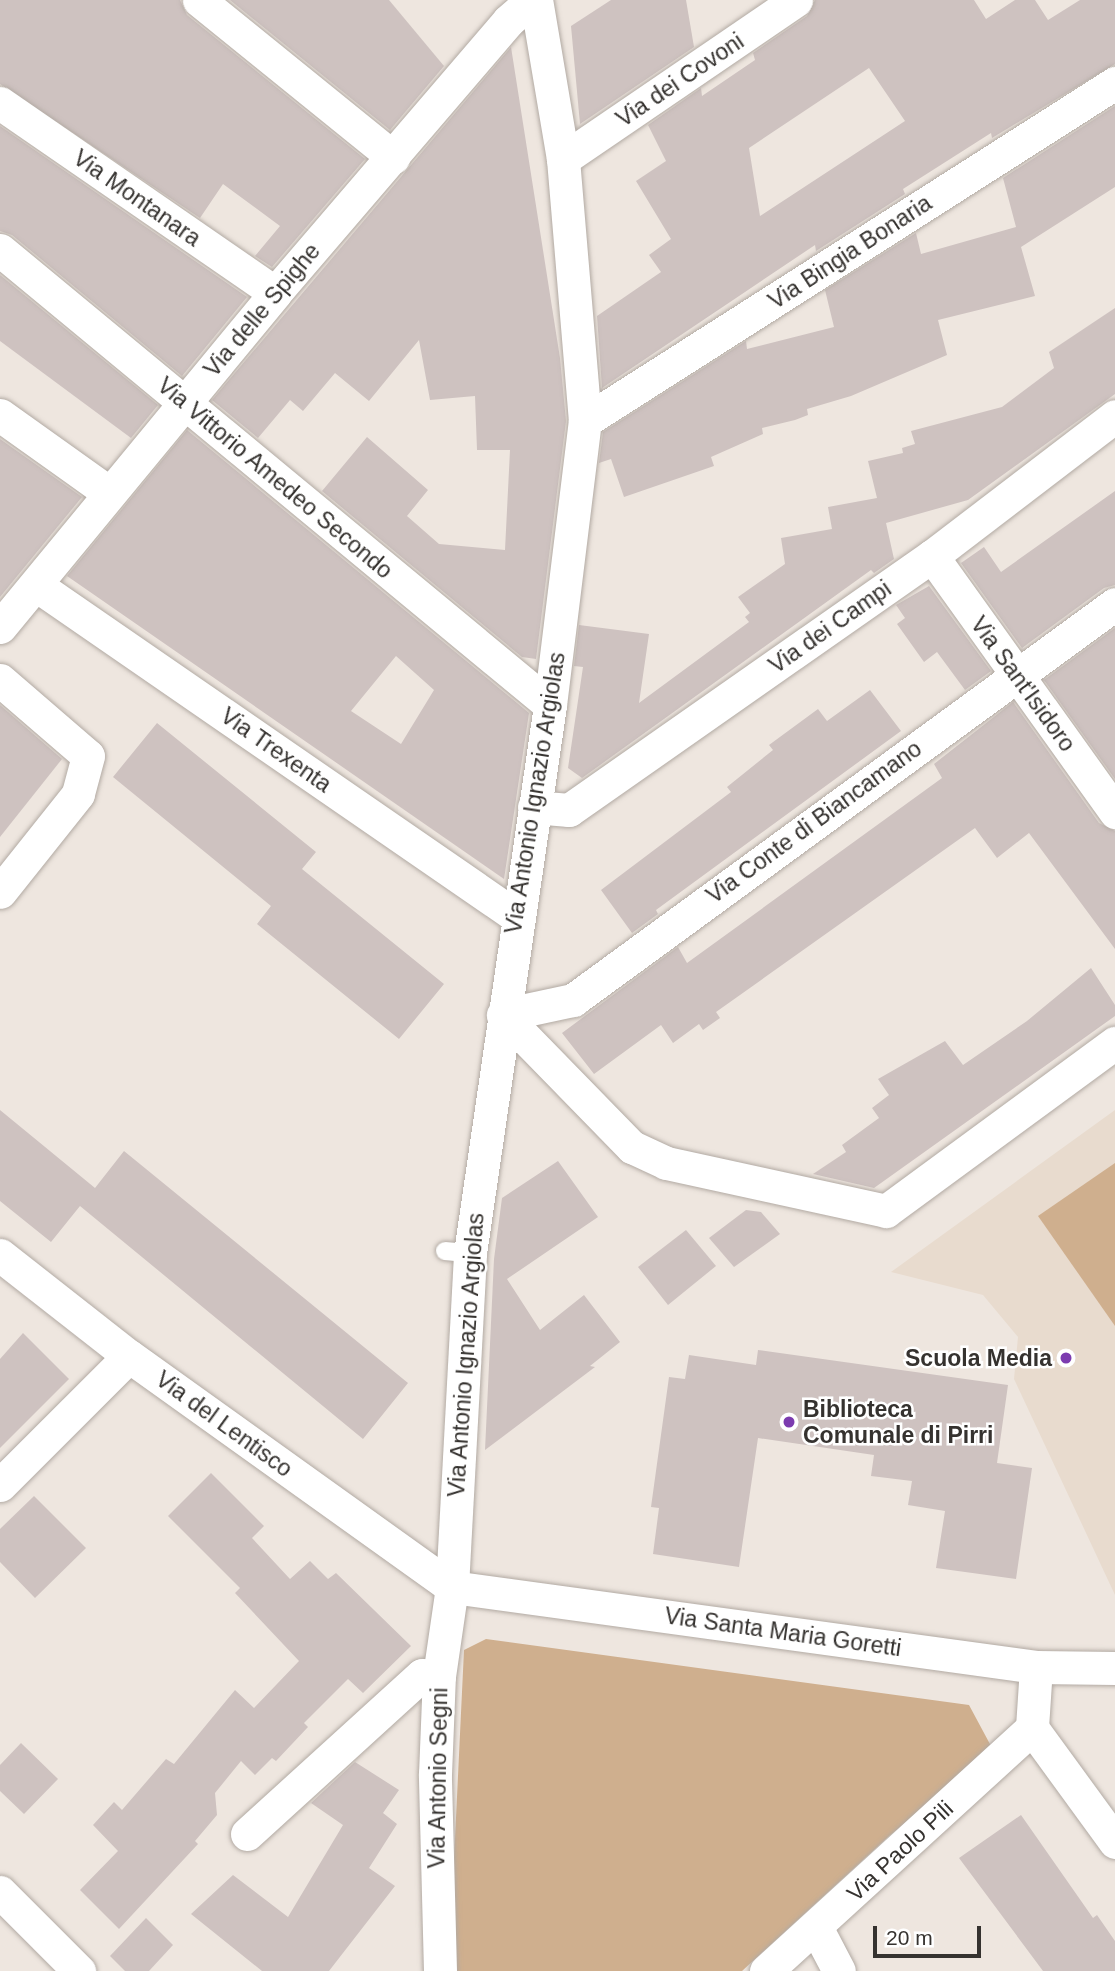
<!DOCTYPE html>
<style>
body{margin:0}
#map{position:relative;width:1115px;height:1971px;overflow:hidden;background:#eee6df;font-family:Arial,sans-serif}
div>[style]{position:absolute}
.built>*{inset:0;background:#e8dbce}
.green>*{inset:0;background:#cfaf8e}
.building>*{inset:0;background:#cec2c0}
.roads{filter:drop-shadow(0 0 2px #b2aaa3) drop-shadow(0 0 2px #b2aaa3)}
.lane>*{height:18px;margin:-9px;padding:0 9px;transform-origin:9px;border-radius:9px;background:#fff}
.street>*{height:33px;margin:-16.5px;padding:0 16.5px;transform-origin:16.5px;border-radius:16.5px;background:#fff}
.dots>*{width:19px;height:19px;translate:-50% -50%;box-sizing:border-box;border:4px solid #fff;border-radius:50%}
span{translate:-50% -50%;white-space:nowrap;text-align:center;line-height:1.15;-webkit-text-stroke:5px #fff;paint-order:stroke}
.street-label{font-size:23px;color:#35322f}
.poi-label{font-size:23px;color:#35322f;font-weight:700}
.right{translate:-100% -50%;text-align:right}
.left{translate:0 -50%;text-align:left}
.scale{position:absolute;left:873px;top:1926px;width:108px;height:32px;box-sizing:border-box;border:4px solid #35322f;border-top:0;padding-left:9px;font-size:21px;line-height:24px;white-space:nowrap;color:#35322f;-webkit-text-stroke:5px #fff;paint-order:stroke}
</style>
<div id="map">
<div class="built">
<i style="clip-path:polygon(1115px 1110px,1115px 1595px,1014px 1379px,1018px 1337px,983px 1295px,891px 1272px)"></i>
</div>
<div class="green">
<i style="clip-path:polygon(1115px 1163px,1115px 1326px,1038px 1216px)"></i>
<i style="clip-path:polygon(486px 1639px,969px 1705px,991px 1746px,987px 1757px,889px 1836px,742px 1971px,455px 1971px,453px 1881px,464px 1650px)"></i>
</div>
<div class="building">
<i style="clip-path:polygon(0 0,180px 0,187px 15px,365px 159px,272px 267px,255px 256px,280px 226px,223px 184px,200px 218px,0 84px)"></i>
<i style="clip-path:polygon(230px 0,389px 0,444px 66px,390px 130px)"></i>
<i style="clip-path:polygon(611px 0,686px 0,694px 47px,580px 124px,571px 26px)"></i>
<i style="clip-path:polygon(evenodd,815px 0,974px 0,986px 19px,1015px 0,1035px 0,1048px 20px,1080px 0,1115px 0,1115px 64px,992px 138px,991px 133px,903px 189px,905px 194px,816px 251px,815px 245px,602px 388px,597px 316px,661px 272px,649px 255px,671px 239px,636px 181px,666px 161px,648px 125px,701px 88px,702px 96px,755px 60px,753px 53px,807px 16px,815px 0,869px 68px,905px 121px,760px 216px,749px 148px,869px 68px)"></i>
<i style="clip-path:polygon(511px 47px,560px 358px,566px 421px,536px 659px,522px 657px,322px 491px,367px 437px,428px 490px,407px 516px,439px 544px,505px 550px,510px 450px,477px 450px,475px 396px,430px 400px,419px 340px,369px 401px,335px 373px,303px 411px,290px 400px,258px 438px,212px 400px)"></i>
<i style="clip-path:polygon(1115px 106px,1115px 187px,1021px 247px,1035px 296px,938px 320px,947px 355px,851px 396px,807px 409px,808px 415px,795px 420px,762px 428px,763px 434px,711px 457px,714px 466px,624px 497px,611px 459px,599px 463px,603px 432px,746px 341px,747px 349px,834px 327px,825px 290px,916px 233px,921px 254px,1016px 227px,1003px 178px)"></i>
<i style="clip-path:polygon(0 126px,247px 297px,182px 376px,12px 235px,0 231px)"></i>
<i style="clip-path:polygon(0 275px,158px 405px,131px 438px,0 341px)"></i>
<i style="clip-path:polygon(1115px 308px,1115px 394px,968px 500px,886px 523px,894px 559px,874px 573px,871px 570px,582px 778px,568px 768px,583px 667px,574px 666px,579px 625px,649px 634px,639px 703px,749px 622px,745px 617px,750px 613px,738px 597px,785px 564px,781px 538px,832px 529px,828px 507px,877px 498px,868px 461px,903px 453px,902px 448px,915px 444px,911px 431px,1002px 407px,1054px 368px,1049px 352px)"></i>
<i style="clip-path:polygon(evenodd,187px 430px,529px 713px,504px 879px,67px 576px,187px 430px,396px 656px,434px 690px,401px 744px,351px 711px,396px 656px)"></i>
<i style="clip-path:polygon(0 439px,82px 497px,0 597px)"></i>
<i style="clip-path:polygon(1115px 491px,1115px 585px,1104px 588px,1022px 648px,961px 563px,984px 547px,1001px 572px)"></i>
<i style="clip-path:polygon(929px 586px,991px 671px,965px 690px,937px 652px,924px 662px,897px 624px,905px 618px,896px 605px)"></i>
<i style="clip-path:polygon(1115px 628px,1115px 779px,1044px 680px)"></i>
<i style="clip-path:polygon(870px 690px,901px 731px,656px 910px,658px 914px,632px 933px,601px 890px,731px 792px,727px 787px,773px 750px,769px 745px,818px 709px,827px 721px)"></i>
<i style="clip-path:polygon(1013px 702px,1099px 823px,1115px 831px,1115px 949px,1029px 833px,997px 858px,975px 828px,716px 1012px,720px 1018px,703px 1030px,699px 1024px,673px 1043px,661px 1025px,594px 1074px,562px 1033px,678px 947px,687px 963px,942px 778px,934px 764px)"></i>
<i style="clip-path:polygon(0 705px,62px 759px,0 837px)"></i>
<i style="clip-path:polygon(157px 723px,316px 852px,302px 869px,444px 984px,399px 1039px,257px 924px,271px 906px,113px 777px)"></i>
<i style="clip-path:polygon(1091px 968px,1115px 1005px,1115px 1016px,874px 1188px,813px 1174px,846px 1152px,842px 1145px,879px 1118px,872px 1108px,889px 1095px,878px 1079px,945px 1041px,963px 1065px,1027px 1021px)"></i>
<i style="clip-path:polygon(0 1110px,95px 1188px,124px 1151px,408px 1383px,363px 1439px,80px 1206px,51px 1242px,0 1201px)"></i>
<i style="clip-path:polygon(558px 1161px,598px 1217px,507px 1279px,540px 1330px,584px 1295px,620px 1342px,590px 1366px,595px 1367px,485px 1450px,494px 1259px,502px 1198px)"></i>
<i style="clip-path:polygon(746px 1210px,761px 1212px,780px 1234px,734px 1267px,709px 1238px)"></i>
<i style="clip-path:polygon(686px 1230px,716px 1266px,668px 1305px,638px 1267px)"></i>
<i style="clip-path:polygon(23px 1333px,69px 1379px,0 1448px,0 1359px)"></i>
<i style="clip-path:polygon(758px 1350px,1008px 1385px,997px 1463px,1032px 1468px,1016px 1579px,936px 1568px,945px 1511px,908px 1505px,912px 1481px,871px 1476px,874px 1455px,758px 1438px,739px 1567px,653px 1554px,659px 1508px,651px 1507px,669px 1377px,685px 1379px,689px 1355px,756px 1365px)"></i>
<i style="clip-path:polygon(211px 1473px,264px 1526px,252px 1538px,290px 1579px,310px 1561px,328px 1579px,336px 1573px,411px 1646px,363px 1693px,348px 1679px,304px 1723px,308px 1727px,276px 1761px,272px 1758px,255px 1775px,241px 1761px,215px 1793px,217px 1815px,195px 1841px,198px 1844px,119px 1929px,80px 1890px,118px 1851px,93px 1825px,114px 1802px,122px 1810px,166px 1759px,174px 1764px,235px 1690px,254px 1708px,299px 1661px,235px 1593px,240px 1588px,168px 1516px)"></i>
<i style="clip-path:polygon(34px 1496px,86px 1548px,35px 1598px,0 1562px,0 1529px)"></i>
<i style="clip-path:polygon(21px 1743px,58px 1779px,24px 1814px,0 1791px,0 1765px)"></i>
<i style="clip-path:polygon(355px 1762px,399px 1790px,383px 1813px,397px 1824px,369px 1868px,395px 1886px,329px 1971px,262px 1971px,191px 1914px,233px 1875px,288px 1917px,343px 1825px,311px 1803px)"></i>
<i style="clip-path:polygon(1021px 1815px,1093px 1918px,1097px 1915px,1115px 1941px,1115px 1971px,1043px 1971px,959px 1858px)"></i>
<i style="clip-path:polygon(146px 1918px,173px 1945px,149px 1971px,125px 1971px,110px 1956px)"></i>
</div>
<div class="roads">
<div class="lane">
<i style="left:445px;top:1251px;width:25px;rotate:5deg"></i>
</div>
<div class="street">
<i style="left:199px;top:0;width:250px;rotate:39deg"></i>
<i style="left:0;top:103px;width:334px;rotate:34.6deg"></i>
<i style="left:563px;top:159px;width:282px;rotate:-34.3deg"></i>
<i style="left:0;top:250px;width:714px;rotate:39.6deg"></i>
<i style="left:0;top:415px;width:133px;rotate:35.5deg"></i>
<i style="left:585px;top:421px;width:629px;rotate:-32.53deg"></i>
<i style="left:932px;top:556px;width:315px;rotate:54.4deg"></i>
<i style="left:36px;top:585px;width:583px;rotate:34.59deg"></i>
<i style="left:0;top:627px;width:433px;rotate:-50.5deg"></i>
<i style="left:275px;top:293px;width:358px;rotate:-49.4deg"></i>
<i style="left:508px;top:21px;width:32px;rotate:-41deg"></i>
<i style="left:0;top:680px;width:116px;rotate:40.8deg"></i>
<i style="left:88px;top:756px;width:39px;rotate:105deg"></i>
<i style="left:78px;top:794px;width:125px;rotate:128.5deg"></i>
<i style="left:534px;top:807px;width:35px;rotate:5deg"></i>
<i style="left:569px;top:810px;width:443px;rotate:-35deg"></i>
<i style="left:932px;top:556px;width:230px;rotate:-37.4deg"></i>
<i style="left:503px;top:1015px;width:72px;rotate:-12.1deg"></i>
<i style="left:573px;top:1000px;width:671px;rotate:-36.15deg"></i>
<i style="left:503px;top:1015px;width:185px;rotate:45.7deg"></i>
<i style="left:632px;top:1147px;width:38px;rotate:25deg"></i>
<i style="left:666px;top:1163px;width:225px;rotate:12.3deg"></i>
<i style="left:886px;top:1211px;width:284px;rotate:-36.3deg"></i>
<i style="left:0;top:1255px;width:164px;rotate:38.1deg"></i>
<i style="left:129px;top:1356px;width:397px;rotate:35.6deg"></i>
<i style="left:452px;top:1587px;width:589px;rotate:7.8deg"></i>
<i style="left:1036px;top:1667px;width:79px;rotate:0.7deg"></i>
<i style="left:0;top:1485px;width:182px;rotate:-45deg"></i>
<i style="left:1036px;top:1667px;width:61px;rotate:93.8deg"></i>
<i style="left:1032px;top:1728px;width:141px;rotate:53.9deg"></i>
<i style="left:247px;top:1834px;width:236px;rotate:-42.3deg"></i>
<i style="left:422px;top:1675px;width:17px;rotate:3deg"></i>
<i style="left:0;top:1892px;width:112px;rotate:45deg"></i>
<i style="left:817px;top:1929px;width:47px;rotate:62.4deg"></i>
<i style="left:440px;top:1971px;width:197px;rotate:-91.5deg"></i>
<i style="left:435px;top:1774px;width:98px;rotate:-87.7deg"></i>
<i style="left:439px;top:1676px;width:90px;rotate:-81.7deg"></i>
<i style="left:452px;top:1587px;width:334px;rotate:-86.9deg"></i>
<i style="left:470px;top:1253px;width:554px;rotate:-81.69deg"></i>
<i style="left:550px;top:705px;width:286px;rotate:-83deg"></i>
<i style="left:585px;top:421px;width:263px;rotate:-94.8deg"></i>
<i style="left:563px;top:159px;width:161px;rotate:-99.6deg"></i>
<i style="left:766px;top:1971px;width:360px;rotate:-42.4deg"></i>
</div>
</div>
<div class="dots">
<i style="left:1066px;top:1358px;background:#7c3baf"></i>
<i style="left:789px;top:1422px;background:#7c3baf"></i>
</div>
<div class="street-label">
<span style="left:680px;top:80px;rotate:-34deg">Via dei Covoni</span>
<span style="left:137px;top:198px;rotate:35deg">Via Montanara</span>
<span style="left:850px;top:252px;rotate:-33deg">Via Bingia Bonaria</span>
<span style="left:262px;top:310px;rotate:-50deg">Via delle Spighe</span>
<span style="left:275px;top:478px;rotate:40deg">Via Vittorio Amedeo Secondo</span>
<span style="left:830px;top:627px;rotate:-35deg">Via dei Campi</span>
<span style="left:1023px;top:684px;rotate:54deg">Via Sant'Isidoro</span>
<span style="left:276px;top:750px;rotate:35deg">Via Trexenta</span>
<span style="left:535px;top:793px;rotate:-81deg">Via Antonio Ignazio Argiolas</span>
<span style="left:814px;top:822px;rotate:-36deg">Via Conte di Biancamano</span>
<span style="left:466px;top:1355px;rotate:-86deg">Via Antonio Ignazio Argiolas</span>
<span style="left:224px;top:1424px;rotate:36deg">Via del Lentisco</span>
<span style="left:783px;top:1632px;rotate:8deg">Via Santa Maria Goretti</span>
<span style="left:438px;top:1778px;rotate:-89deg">Via Antonio Segni</span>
<span style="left:900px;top:1851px;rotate:-43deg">Via Paolo Pili</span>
</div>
<div class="poi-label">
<span class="right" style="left:1052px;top:1358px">Scuola Media</span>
<span class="left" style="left:803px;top:1422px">Biblioteca<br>Comunale di Pirri</span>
</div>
<div class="scale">20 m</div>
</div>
